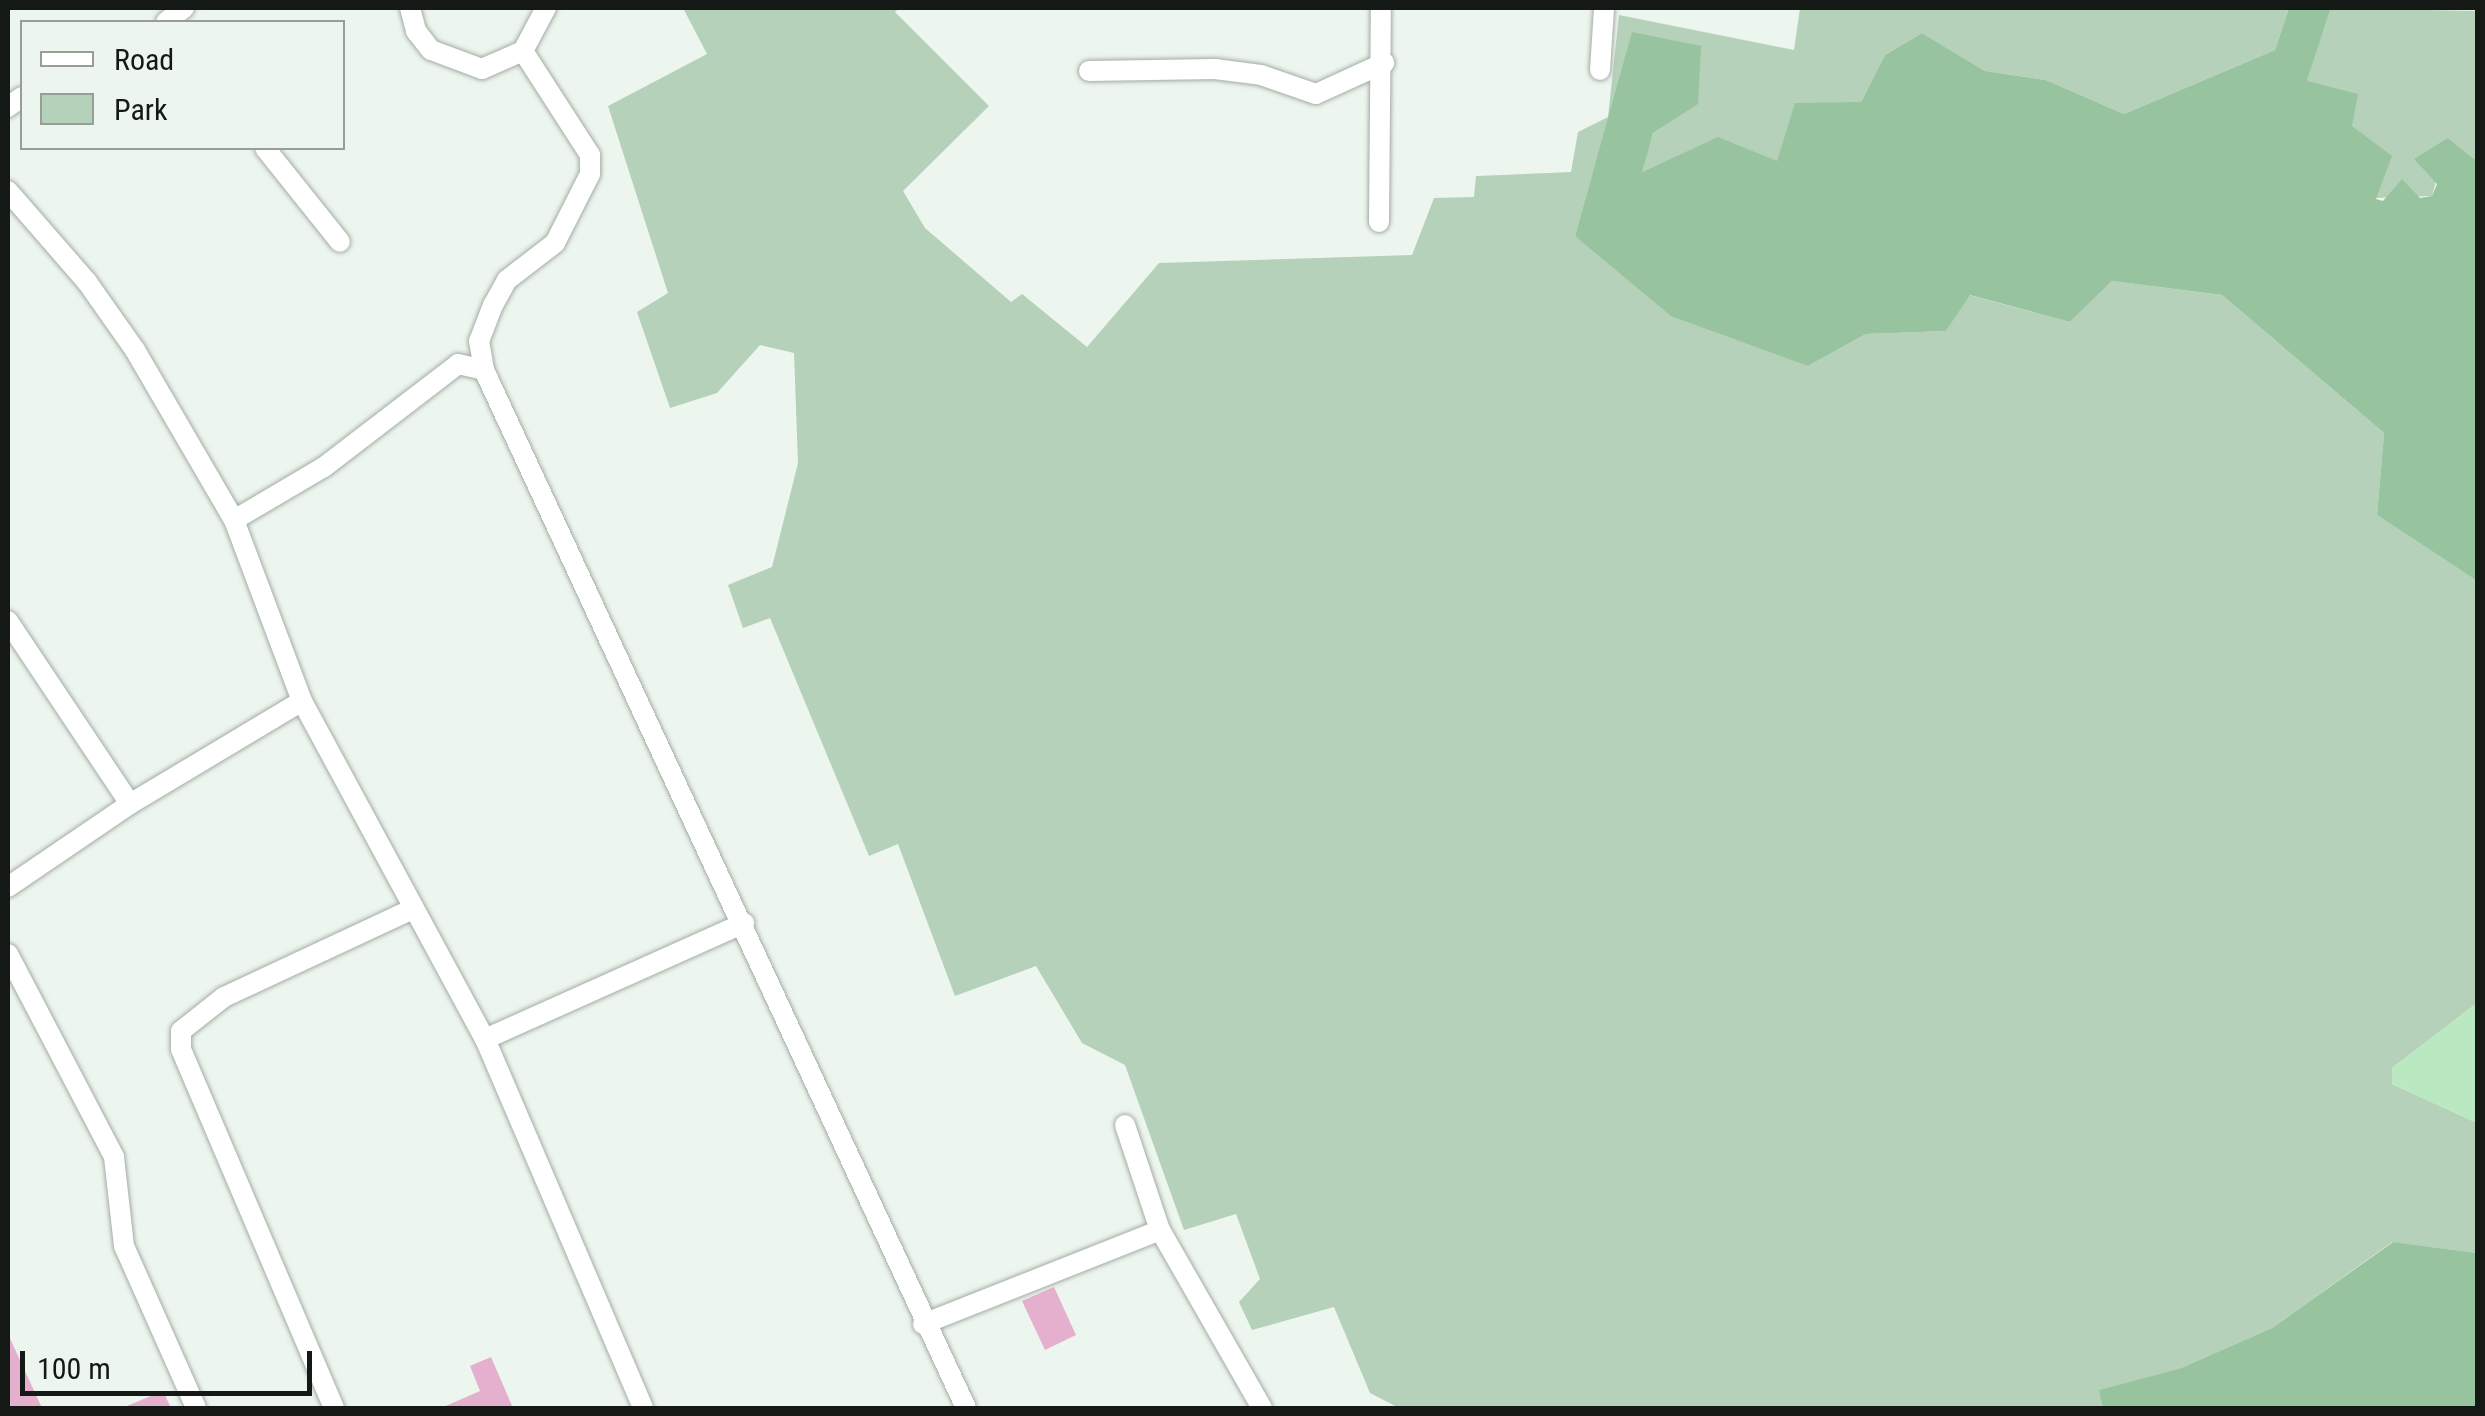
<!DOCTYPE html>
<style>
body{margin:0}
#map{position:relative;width:2485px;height:1416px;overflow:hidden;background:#edf6ee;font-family:"Roboto Condensed",sans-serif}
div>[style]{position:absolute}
.green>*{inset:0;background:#b5d1b9}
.forest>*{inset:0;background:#97c49f}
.water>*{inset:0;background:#b9e8c1}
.building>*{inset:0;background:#e5b0cd}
.roads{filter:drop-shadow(0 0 2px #a3aca4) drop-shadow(0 0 2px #a3aca4)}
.minor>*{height:20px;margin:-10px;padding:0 10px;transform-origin:10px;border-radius:10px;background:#fff}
span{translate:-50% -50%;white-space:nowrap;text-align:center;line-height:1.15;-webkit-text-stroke:9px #edf6ee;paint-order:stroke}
.frame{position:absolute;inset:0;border:10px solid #151916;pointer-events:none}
.legend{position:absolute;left:20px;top:20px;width:325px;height:130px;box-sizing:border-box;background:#edf6ee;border:2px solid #979e98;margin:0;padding:12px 18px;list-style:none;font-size:30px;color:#151916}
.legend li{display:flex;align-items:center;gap:20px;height:50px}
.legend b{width:50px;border:2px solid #979e98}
.scale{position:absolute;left:20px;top:1351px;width:292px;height:45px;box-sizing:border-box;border:5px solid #151916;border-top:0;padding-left:12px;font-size:30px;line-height:35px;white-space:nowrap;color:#151916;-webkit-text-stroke:8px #edf6ee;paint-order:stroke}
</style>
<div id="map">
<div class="green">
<i style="clip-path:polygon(683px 8px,899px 8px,895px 12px,989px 106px,903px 191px,925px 228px,1011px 302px,1022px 294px,1087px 347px,1159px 263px,1412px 255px,1434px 198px,1474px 197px,1476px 176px,1571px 172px,1578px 132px,1608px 117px,1619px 15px,1794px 50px,1800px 8px,2289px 8px,2275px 50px,2124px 114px,2046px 80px,1985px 71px,1922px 33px,1885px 55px,1861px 102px,1777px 162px,1717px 138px,1640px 173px,1653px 133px,1698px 103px,1597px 158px,1575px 236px,1808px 366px,1866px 334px,1946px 331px,1969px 295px,2070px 322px,2112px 281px,2222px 295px,2384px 433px,2377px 515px,2477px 581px,2477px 1003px,2392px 1068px,2392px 1084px,2477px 1123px,2477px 1253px,2392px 1242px,2272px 1328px,2181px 1368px,2100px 1390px,2103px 1408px,1399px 1408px,1370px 1393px,1334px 1307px,1252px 1330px,1239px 1302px,1260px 1279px,1236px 1214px,1184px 1230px,1125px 1065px,1082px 1043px,1036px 966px,955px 996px,898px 844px,869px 856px,770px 618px,743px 628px,728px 585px,772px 567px,798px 463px,794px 353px,760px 345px,717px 393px,670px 408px,637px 312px,668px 293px,608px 106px,707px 54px)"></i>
<i style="clip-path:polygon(2331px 8px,2477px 11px,2477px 161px,2448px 138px,2432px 196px,2376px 198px,2352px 126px,2307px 81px)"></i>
</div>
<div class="forest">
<i style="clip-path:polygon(2289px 8px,2331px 8px,2307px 81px,2358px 94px,2352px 126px,2392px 156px,2376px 199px,2383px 201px,2402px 179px,2420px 198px,2432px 196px,2437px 184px,2414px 159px,2448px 138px,2477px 161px,2477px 581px,2377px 515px,2384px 433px,2222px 295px,2112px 281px,2070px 322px,1970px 295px,1946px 331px,1866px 334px,1808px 366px,1671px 316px,1575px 236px,1632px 32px,1701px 46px,1698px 104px,1653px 133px,1642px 172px,1718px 137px,1777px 161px,1795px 103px,1861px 102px,1885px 55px,1922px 33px,1985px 71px,2046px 80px,2124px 114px,2275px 50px)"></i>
<i style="clip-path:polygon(2393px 1242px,2477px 1253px,2477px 1408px,2103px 1408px,2099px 1390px,2181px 1368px,2272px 1328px)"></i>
</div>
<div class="water">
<i style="clip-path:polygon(2477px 1003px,2477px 1123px,2392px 1084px,2392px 1068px)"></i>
</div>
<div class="building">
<i style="clip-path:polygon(1054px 1287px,1076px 1335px,1045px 1350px,1022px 1301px)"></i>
<i style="clip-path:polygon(8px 1334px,42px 1408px,8px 1408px)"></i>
<i style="clip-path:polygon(491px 1357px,513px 1408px,441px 1408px,480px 1391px,470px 1366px)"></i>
<i style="clip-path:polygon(163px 1391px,171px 1408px,122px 1408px)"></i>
</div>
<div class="roads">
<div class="minor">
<i style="left:410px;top:8px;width:24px;rotate:75deg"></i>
<i style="left:416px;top:31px;width:24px;rotate:52deg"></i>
<i style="left:431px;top:50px;width:54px;rotate:20.4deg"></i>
<i style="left:482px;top:69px;width:45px;rotate:-23.7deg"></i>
<i style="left:523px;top:51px;width:49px;rotate:-61.9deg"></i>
<i style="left:166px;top:22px;width:23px;rotate:-38deg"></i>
<i style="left:523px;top:51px;width:124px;rotate:57.2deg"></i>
<i style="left:590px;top:155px;width:19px;rotate:90deg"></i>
<i style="left:590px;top:174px;width:77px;rotate:116.9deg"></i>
<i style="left:555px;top:243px;width:61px;rotate:142.4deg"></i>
<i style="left:507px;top:280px;width:29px;rotate:119deg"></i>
<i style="left:493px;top:305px;width:39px;rotate:111deg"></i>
<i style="left:479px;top:341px;width:29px;rotate:80deg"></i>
<i style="left:484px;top:370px;width:1144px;rotate:65.09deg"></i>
<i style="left:1600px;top:70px;width:62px;rotate:-86.3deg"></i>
<i style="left:1089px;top:71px;width:126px;rotate:-0.9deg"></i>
<i style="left:1215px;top:69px;width:46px;rotate:7.4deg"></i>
<i style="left:1261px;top:75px;width:58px;rotate:19.1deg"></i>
<i style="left:1316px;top:94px;width:75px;rotate:-24.5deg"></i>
<i style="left:8px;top:107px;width:17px;rotate:-36deg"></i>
<i style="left:265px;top:148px;width:120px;rotate:51.4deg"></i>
<i style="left:8px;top:191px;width:121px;rotate:49deg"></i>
<i style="left:87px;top:282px;width:83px;rotate:54.8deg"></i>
<i style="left:135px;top:350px;width:197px;rotate:59.8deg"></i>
<i style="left:234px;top:520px;width:193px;rotate:69.4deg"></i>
<i style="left:302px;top:701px;width:384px;rotate:61.6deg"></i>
<i style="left:485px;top:1039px;width:401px;rotate:66.8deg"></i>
<i style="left:1379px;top:222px;width:214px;rotate:-89.5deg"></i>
<i style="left:234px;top:520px;width:104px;rotate:-30.5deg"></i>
<i style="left:324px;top:467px;width:169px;rotate:-37.5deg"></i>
<i style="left:458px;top:364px;width:27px;rotate:13deg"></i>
<i style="left:8px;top:621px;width:220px;rotate:56.3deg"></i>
<i style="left:8px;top:887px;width:148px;rotate:-34.2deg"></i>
<i style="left:130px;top:804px;width:200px;rotate:-30.9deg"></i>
<i style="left:8px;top:954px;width:229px;rotate:62.4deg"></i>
<i style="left:114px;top:1157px;width:90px;rotate:83.6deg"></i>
<i style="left:124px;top:1246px;width:177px;rotate:66deg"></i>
<i style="left:485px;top:1039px;width:284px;rotate:-24.1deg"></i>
<i style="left:1125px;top:1125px;width:111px;rotate:71.6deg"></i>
<i style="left:1160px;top:1230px;width:205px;rotate:60.2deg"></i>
<i style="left:923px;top:1324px;width:255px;rotate:-21.6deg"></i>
<i style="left:334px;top:1408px;width:390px;rotate:-113.1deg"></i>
<i style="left:181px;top:1049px;width:18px;rotate:-90deg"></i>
<i style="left:181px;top:1031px;width:55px;rotate:-38.3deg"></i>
<i style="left:224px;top:997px;width:208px;rotate:-25deg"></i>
</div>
</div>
<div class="frame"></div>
<ul class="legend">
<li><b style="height:12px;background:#fff"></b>Road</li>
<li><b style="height:28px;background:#b5d1b9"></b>Park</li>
</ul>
<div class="scale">100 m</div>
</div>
